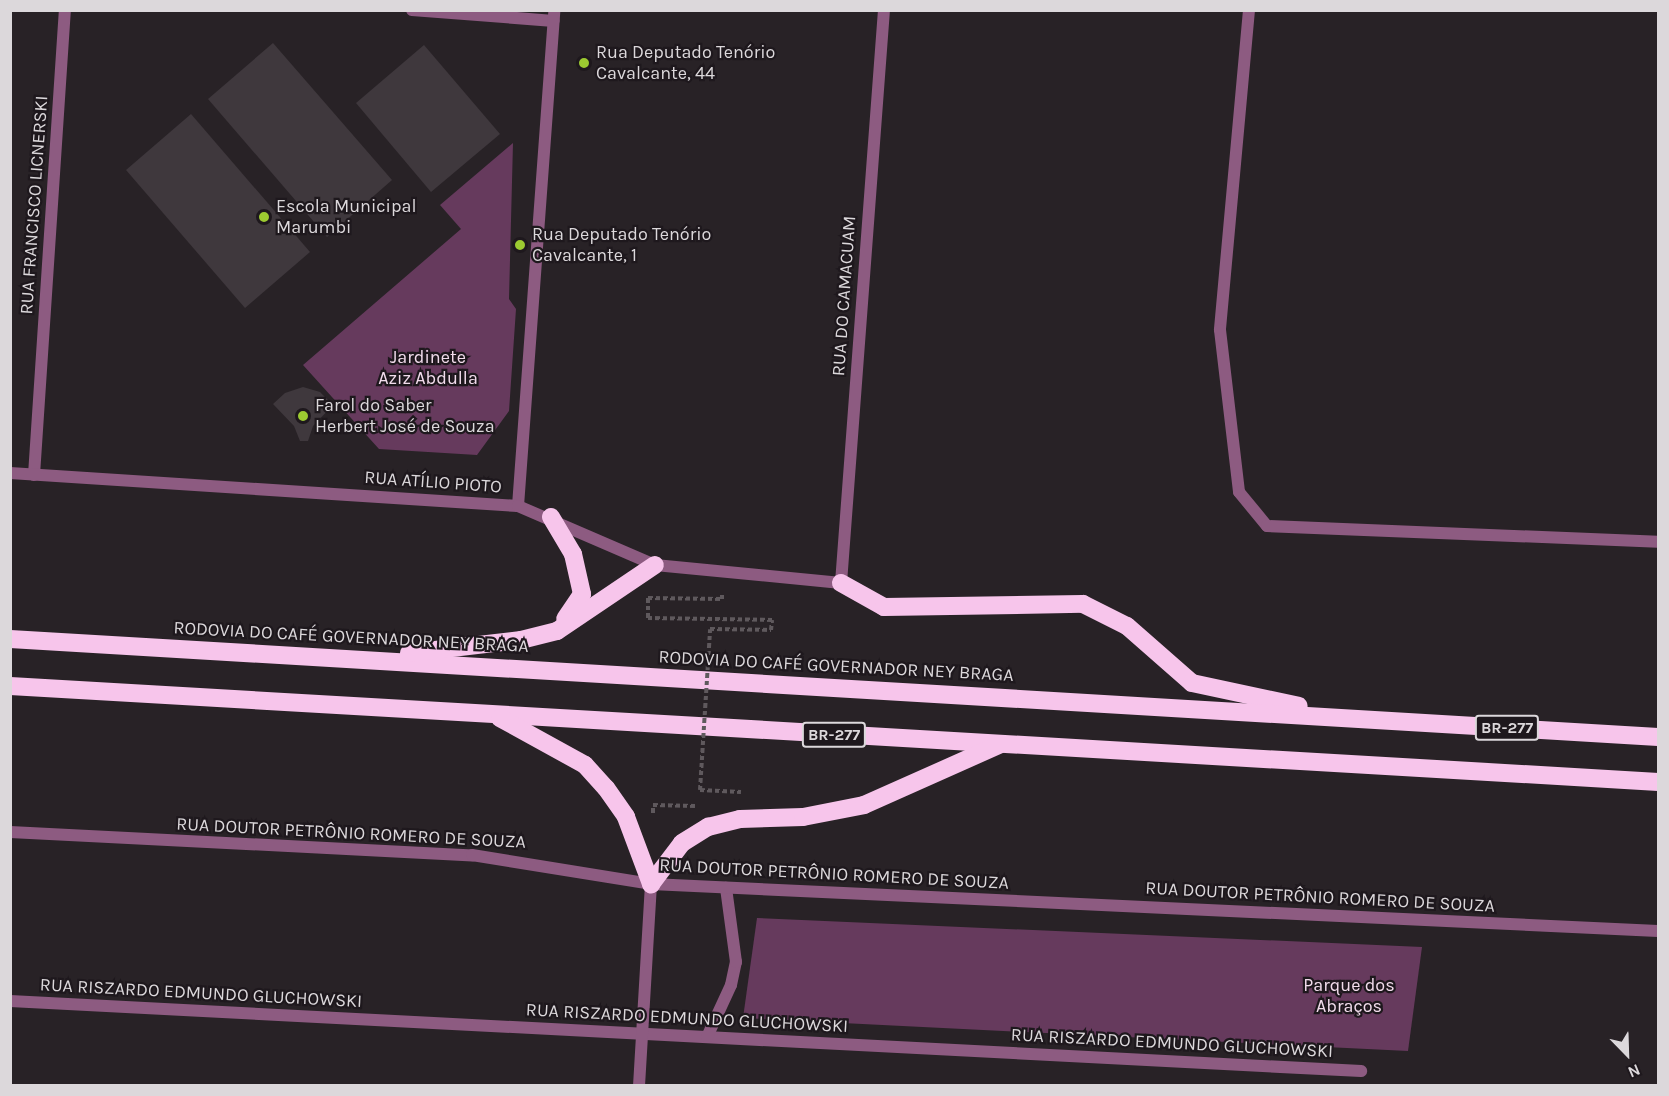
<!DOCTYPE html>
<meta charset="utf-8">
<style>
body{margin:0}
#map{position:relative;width:1669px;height:1096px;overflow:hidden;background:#282226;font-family:Karla,sans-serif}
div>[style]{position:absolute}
.green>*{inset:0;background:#663a5d}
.building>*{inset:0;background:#3f383d}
.path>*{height:4px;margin-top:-2px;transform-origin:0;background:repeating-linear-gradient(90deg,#5f595d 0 4.5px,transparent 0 7.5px)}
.service>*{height:12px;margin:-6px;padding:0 6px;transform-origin:6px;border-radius:6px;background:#8d5b81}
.minor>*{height:12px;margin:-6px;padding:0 6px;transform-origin:6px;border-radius:6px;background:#8d5b81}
.tertiary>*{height:12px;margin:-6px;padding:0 6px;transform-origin:6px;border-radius:6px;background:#8d5b81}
.motorway>*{height:18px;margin:-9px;padding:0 9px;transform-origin:9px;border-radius:9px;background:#f7c5eb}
.path-bridge>*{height:4px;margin-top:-2px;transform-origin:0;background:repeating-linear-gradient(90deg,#5f595d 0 4.5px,transparent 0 7.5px)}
.dots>*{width:16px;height:16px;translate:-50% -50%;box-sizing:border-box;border:3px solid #1e181d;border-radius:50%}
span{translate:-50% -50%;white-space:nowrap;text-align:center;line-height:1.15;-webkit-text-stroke:4.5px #1e181d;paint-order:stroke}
.shield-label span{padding:2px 4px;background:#1e181d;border:2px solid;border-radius:4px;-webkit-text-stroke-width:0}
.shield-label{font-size:16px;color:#dcd8db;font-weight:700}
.poi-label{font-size:18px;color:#dcd8db}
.left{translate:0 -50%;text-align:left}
.street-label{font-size:18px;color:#dcd8db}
.park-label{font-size:18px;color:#f2dcec}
.frame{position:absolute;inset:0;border:12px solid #dcd8db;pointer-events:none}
.north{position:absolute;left:1597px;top:1024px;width:60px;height:60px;-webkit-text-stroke:4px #1e181d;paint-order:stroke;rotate:157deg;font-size:16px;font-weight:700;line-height:24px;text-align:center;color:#dcd8db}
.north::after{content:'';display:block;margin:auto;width:21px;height:27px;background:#dcd8db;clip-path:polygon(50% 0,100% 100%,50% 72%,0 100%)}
</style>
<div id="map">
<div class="green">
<i style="clip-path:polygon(513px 143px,509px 299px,516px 309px,509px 411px,477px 455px,379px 449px,303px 365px,461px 229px,440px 205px)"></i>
<i style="clip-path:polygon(757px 918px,1422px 947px,1408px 1051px,743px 1018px)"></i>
</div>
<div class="building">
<i style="clip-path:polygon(273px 43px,392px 180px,327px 237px,208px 99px)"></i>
<i style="clip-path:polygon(424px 45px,500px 134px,431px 192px,356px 103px)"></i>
<i style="clip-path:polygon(191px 114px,310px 252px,245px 308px,126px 170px)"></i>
<i style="clip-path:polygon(303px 387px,320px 392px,333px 405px,313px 426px,308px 441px,300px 441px,294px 426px,273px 404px,285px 393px)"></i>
</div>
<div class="path">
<i style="left:710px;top:629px;width:61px;rotate:0.9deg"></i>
<i style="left:771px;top:630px;width:10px;rotate:-84deg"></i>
<i style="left:772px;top:620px;width:124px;rotate:-179.1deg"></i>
<i style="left:648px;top:618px;width:20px;rotate:-90deg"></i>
<i style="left:648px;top:598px;width:74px;rotate:0.8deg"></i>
<i style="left:722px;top:599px;width:5px;rotate:-90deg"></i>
<i style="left:700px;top:790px;width:41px;rotate:2.8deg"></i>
<i style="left:653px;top:813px;width:8px;rotate:-90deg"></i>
<i style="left:653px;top:805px;width:42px;rotate:1.4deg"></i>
</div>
<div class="service">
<i style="left:1249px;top:10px;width:321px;rotate:95.2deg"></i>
<i style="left:1220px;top:330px;width:163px;rotate:83.3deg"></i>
<i style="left:1239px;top:492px;width:44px;rotate:50.5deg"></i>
<i style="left:1267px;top:526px;width:391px;rotate:2.3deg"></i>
</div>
<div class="minor">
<i style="left:412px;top:10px;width:142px;rotate:4.4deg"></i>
<i style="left:34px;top:475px;width:466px;rotate:-86.2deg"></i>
<i style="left:518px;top:506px;width:497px;rotate:-85.8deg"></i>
<i style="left:841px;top:583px;width:575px;rotate:-85.71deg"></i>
<i style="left:10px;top:1001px;width:1353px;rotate:2.97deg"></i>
<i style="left:707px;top:1037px;width:57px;rotate:-65.2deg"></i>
<i style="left:731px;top:985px;width:24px;rotate:-78deg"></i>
<i style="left:736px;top:962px;width:75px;rotate:-97.7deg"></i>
</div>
<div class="tertiary">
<i style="left:10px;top:473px;width:509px;rotate:3.72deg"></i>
<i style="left:518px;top:506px;width:149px;rotate:23.3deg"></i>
<i style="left:655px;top:565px;width:187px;rotate:5.5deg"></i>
<i style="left:10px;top:832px;width:463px;rotate:2.9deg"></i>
<i style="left:472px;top:855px;width:181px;rotate:9.2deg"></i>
<i style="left:651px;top:884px;width:1008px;rotate:2.67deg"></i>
<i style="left:639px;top:1086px;width:202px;rotate:-86.6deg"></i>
</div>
<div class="motorway">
<i style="left:551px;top:517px;width:43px;rotate:59.3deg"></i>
<i style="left:573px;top:554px;width:41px;rotate:77.3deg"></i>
<i style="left:582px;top:594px;width:30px;rotate:124deg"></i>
<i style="left:841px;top:583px;width:49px;rotate:29.2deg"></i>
<i style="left:884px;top:607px;width:199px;rotate:-0.9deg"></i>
<i style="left:1083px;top:604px;width:49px;rotate:26.6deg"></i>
<i style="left:1127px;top:626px;width:86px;rotate:41.2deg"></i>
<i style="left:1192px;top:683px;width:109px;rotate:12.1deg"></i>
<i style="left:10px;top:639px;width:1651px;rotate:3.4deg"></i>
<i style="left:409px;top:653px;width:113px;rotate:-6.6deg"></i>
<i style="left:521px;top:640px;width:37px;rotate:-14deg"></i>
<i style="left:557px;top:631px;width:118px;rotate:-34deg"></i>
<i style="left:10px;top:686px;width:1651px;rotate:3.33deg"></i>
<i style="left:500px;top:718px;width:97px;rotate:28.9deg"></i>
<i style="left:585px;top:765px;width:31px;rotate:48deg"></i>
<i style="left:606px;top:788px;width:35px;rotate:55deg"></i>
<i style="left:626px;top:817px;width:72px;rotate:69.5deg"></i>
<i style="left:651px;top:884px;width:51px;rotate:-52.9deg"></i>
<i style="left:682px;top:843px;width:31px;rotate:-32deg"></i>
<i style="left:708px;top:827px;width:33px;rotate:-14deg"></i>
<i style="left:740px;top:819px;width:63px;rotate:-1.8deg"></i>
<i style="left:803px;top:817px;width:62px;rotate:-11.1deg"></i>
<i style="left:864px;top:805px;width:148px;rotate:-24deg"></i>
</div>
<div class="path-bridge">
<i style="left:700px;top:790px;width:161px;rotate:-86.4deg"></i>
</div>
<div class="dots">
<i style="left:584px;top:63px;background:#9cca31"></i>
<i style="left:264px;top:217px;background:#9cca31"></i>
<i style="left:520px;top:245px;background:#9cca31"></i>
<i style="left:303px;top:416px;background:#9cca31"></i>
</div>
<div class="shield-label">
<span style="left:1507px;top:728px">BR-277</span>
<span style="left:834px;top:735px">BR-277</span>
</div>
<div class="poi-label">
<span class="left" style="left:596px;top:63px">Rua Deputado Tenório<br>Cavalcante, 44</span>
<span class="left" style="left:276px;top:217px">Escola Municipal<br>Marumbi</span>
<span class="left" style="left:532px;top:245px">Rua Deputado Tenório<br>Cavalcante, 1</span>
<span class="left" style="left:315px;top:416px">Farol do Saber<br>Herbert José de Souza</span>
</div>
<div class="street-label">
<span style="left:34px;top:205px;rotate:-86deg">RUA FRANCISCO LICNERSKI</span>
<span style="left:844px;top:296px;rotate:-86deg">RUA DO CAMACUAM</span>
<span style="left:433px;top:482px;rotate:4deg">RUA ATÍLIO PIOTO</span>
<span style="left:351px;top:637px;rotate:3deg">RODOVIA DO CAFÉ GOVERNADOR NEY BRAGA</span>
<span style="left:836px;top:666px;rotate:3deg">RODOVIA DO CAFÉ GOVERNADOR NEY BRAGA</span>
<span style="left:351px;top:833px;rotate:3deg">RUA DOUTOR PETRÔNIO ROMERO DE SOUZA</span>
<span style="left:834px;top:874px;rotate:3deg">RUA DOUTOR PETRÔNIO ROMERO DE SOUZA</span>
<span style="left:1320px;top:897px;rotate:3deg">RUA DOUTOR PETRÔNIO ROMERO DE SOUZA</span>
<span style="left:201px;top:993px;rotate:3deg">RUA RISZARDO EDMUNDO GLUCHOWSKI</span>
<span style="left:687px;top:1018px;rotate:3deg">RUA RISZARDO EDMUNDO GLUCHOWSKI</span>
<span style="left:1172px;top:1043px;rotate:3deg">RUA RISZARDO EDMUNDO GLUCHOWSKI</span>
</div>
<div class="park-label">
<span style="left:428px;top:368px">Jardinete<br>Aziz Abdulla</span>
<span style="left:1349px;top:996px">Parque dos<br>Abraços</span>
</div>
<div class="frame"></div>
<div class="north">N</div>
</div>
